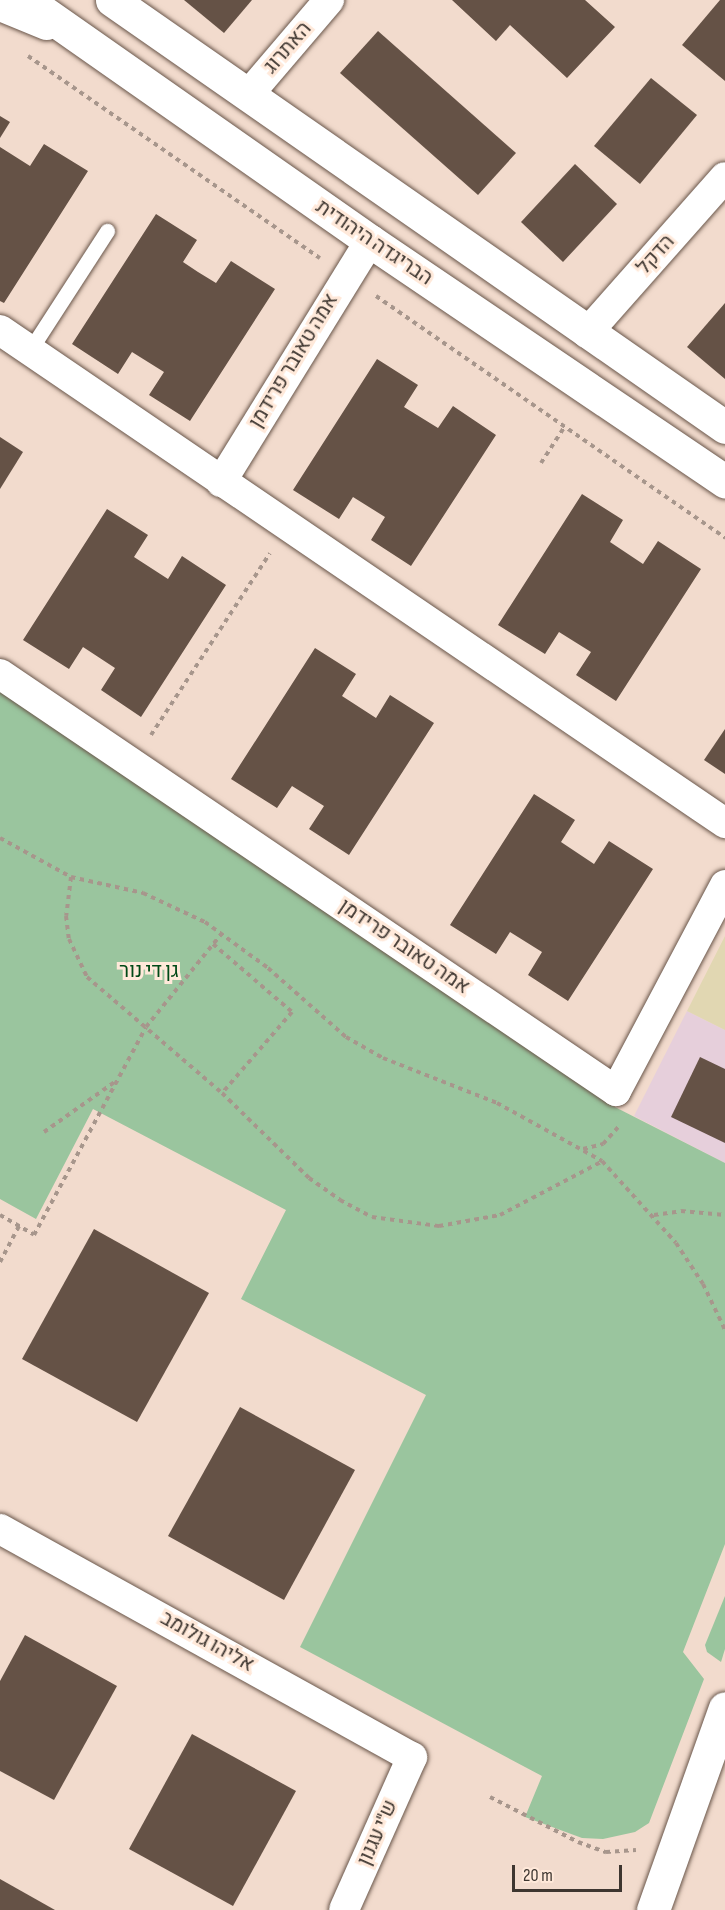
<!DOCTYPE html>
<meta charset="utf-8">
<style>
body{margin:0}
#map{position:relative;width:725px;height:1910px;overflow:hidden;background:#f2dbcd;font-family:"Sofia Sans Condensed",Heebo,sans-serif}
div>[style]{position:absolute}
.education>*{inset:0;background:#e6cfdb}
.green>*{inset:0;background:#9ac59e}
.sand>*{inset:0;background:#e1d7b2}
.building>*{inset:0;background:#655246}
.path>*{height:4px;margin-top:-2px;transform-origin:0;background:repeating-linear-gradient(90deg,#a7968c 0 4.5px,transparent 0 9px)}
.roads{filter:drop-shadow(0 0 2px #69564a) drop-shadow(0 0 2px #69564a)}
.service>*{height:15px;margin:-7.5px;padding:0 7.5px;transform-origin:7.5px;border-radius:7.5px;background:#fff}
.minor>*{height:30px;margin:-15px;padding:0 15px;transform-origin:15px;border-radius:15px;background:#fff}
.secondary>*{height:33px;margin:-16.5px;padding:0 16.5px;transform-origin:16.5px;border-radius:16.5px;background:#fff}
span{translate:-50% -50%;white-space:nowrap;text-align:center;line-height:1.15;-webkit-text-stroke:6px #ffe9da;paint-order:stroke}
.street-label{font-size:20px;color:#3e3630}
.park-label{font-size:20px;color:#004916}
.scale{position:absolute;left:512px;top:1865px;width:110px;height:27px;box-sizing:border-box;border:3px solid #3e3630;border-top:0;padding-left:8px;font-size:18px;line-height:21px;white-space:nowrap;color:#3e3630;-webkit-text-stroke:4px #ffe9da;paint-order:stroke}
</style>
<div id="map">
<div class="education">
<i style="clip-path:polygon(687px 1011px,725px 1030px,725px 1163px,634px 1116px)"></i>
</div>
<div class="green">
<i style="clip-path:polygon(0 689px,609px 1104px,725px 1163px,725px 1544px,683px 1652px,704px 1679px,649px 1823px,635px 1832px,603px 1839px,582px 1838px,525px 1817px,542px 1776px,300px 1647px,426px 1395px,241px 1299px,286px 1210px,93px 1109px,36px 1219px,0 1199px)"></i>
<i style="clip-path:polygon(725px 1596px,725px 1649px,721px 1662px,707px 1652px,705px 1645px)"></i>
</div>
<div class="sand">
<i style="clip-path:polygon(725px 936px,725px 1030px,687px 1011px)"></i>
</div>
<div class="building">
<i style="clip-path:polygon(184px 0,252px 0,224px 33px)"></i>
<i style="clip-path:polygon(452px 0,585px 0,615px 27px,567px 78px,510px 25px,496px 41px)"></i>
<i style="clip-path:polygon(720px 0,725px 0,725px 81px,682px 45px)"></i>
<i style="clip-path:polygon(378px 31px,516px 153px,478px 195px,340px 73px)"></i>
<i style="clip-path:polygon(651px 78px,697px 115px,640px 184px,594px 146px)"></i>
<i style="clip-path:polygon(0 116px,10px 122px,0 138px)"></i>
<i style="clip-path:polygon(44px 144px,88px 171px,4px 303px,0 301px,0 147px,30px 166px)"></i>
<i style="clip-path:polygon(575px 164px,617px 204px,563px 262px,521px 222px)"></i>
<i style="clip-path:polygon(156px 214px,197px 240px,183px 262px,198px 272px,216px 283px,231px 261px,275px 289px,190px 421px,149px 395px,164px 372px,132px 352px,118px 374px,72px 344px)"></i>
<i style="clip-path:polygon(725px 303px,725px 379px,687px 347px)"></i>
<i style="clip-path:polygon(377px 359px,418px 385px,404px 407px,438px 428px,453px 406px,496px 435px,411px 566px,371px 540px,385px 517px,353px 497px,339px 519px,293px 490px)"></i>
<i style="clip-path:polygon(0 437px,23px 452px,0 489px)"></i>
<i style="clip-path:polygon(582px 494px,623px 520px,610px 542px,643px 564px,658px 541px,701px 569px,616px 701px,576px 675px,591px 652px,559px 632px,545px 654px,498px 625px)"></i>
<i style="clip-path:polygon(107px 509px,148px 535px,134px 557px,168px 579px,182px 556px,226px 585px,141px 717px,101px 690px,115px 668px,83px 647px,69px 669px,23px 640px)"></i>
<i style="clip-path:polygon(315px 648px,356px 674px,342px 696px,376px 718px,390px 695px,434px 723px,349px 855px,309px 829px,324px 806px,292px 786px,277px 808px,231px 779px)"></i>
<i style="clip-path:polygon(725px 729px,725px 774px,704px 760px)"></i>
<i style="clip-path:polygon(534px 794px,575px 820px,561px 842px,594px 864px,609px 841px,653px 869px,568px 1001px,528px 975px,542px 952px,510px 932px,496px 954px,450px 925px)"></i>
<i style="clip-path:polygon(700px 1057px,725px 1069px,725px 1143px,671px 1117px)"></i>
<i style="clip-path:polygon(94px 1229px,209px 1293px,137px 1422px,22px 1359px)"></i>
<i style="clip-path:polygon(240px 1407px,355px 1470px,284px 1600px,168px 1536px)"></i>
<i style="clip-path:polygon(25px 1635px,117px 1686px,54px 1800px,0 1771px,0 1681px)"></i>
<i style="clip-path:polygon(192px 1734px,296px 1791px,233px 1906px,129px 1849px)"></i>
<i style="clip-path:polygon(0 1879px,55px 1910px,0 1910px)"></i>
</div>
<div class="path">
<i style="left:28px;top:56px;width:355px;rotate:34.7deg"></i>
<i style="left:376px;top:296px;width:425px;rotate:34.7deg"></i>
<i style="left:541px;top:463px;width:44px;rotate:-57deg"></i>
<i style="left:151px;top:735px;width:217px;rotate:-56.8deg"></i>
<i style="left:0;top:838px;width:81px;rotate:28.8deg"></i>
<i style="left:71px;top:877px;width:74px;rotate:12.5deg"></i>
<i style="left:143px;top:893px;width:68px;rotate:25.1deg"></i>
<i style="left:205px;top:922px;width:78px;rotate:36.1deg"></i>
<i style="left:268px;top:968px;width:104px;rotate:41.5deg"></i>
<i style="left:346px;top:1037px;width:43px;rotate:29.6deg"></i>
<i style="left:383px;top:1058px;width:123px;rotate:21.5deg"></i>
<i style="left:497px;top:1103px;width:120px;rotate:28.9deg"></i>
<i style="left:602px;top:1161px;width:110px;rotate:47.9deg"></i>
<i style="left:676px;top:1243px;width:49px;rotate:56.6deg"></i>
<i style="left:703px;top:1284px;width:51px;rotate:64.4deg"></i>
<i style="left:71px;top:877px;width:39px;rotate:97deg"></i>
<i style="left:66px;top:916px;width:23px;rotate:83deg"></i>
<i style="left:69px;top:939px;width:42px;rotate:64.7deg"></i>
<i style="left:87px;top:977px;width:178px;rotate:40.7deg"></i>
<i style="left:222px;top:1093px;width:122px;rotate:44.3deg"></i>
<i style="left:309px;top:1178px;width:38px;rotate:35deg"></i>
<i style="left:340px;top:1200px;width:36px;rotate:28deg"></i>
<i style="left:372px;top:1217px;width:68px;rotate:7.7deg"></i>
<i style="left:439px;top:1226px;width:62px;rotate:-10.2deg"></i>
<i style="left:500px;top:1215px;width:114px;rotate:-27.7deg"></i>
<i style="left:213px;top:944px;width:104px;rotate:40.7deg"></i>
<i style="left:292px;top:1012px;width:107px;rotate:130.8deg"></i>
<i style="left:44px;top:1132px;width:88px;rotate:-35.3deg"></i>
<i style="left:583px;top:1149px;width:21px;rotate:-14deg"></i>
<i style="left:603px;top:1144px;width:25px;rotate:-48deg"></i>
<i style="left:0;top:1215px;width:39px;rotate:30deg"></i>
<i style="left:34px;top:1235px;width:236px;rotate:-61.7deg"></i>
<i style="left:146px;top:1027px;width:121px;rotate:-51deg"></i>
<i style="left:654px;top:1215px;width:27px;rotate:-8deg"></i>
<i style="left:681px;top:1211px;width:44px;rotate:5.2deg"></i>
<i style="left:0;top:1262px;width:41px;rotate:-62.2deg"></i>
<i style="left:490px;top:1797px;width:99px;rotate:27.1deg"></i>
<i style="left:578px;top:1842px;width:30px;rotate:20deg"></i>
<i style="left:606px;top:1852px;width:30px;rotate:-4deg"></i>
</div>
<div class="roads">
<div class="service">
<i style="left:30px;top:350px;width:142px;rotate:-57.1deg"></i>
</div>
<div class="minor">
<i style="left:248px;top:95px;width:125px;rotate:-49.5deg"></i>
<i style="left:0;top:330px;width:877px;rotate:34.22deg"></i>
<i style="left:587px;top:333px;width:208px;rotate:-48.5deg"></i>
<i style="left:221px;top:482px;width:283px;rotate:-58.3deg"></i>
<i style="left:0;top:674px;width:744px;rotate:34.1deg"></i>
<i style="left:616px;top:1091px;width:233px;rotate:-62.1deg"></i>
<i style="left:0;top:1529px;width:471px;rotate:29deg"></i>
<i style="left:412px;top:1757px;width:167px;rotate:114deg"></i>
</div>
<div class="secondary">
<i style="left:26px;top:0;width:420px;rotate:35deg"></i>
<i style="left:370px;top:241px;width:429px;rotate:34.1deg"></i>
<i style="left:112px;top:0;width:747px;rotate:34.86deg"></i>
<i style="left:0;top:4px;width:50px;rotate:22.4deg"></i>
<i style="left:653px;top:1910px;width:214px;rotate:-70.4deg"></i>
</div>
</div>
<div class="street-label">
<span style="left:288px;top:48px;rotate:-49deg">האתרוג</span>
<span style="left:374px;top:243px;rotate:34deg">הבריגדה היהודית</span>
<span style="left:656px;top:255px;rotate:-48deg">הדקל</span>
<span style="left:294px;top:361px;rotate:-59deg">אמה טאובר פרידמן</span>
<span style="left:404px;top:947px;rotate:34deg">אמה טאובר פרידמן</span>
<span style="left:207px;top:1642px;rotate:29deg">אליהו גולומב</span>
<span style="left:378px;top:1833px;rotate:-66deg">ש"י עגנון</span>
</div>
<div class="park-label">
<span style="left:149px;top:971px">גן די נור</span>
</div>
<div class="scale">20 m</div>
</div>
